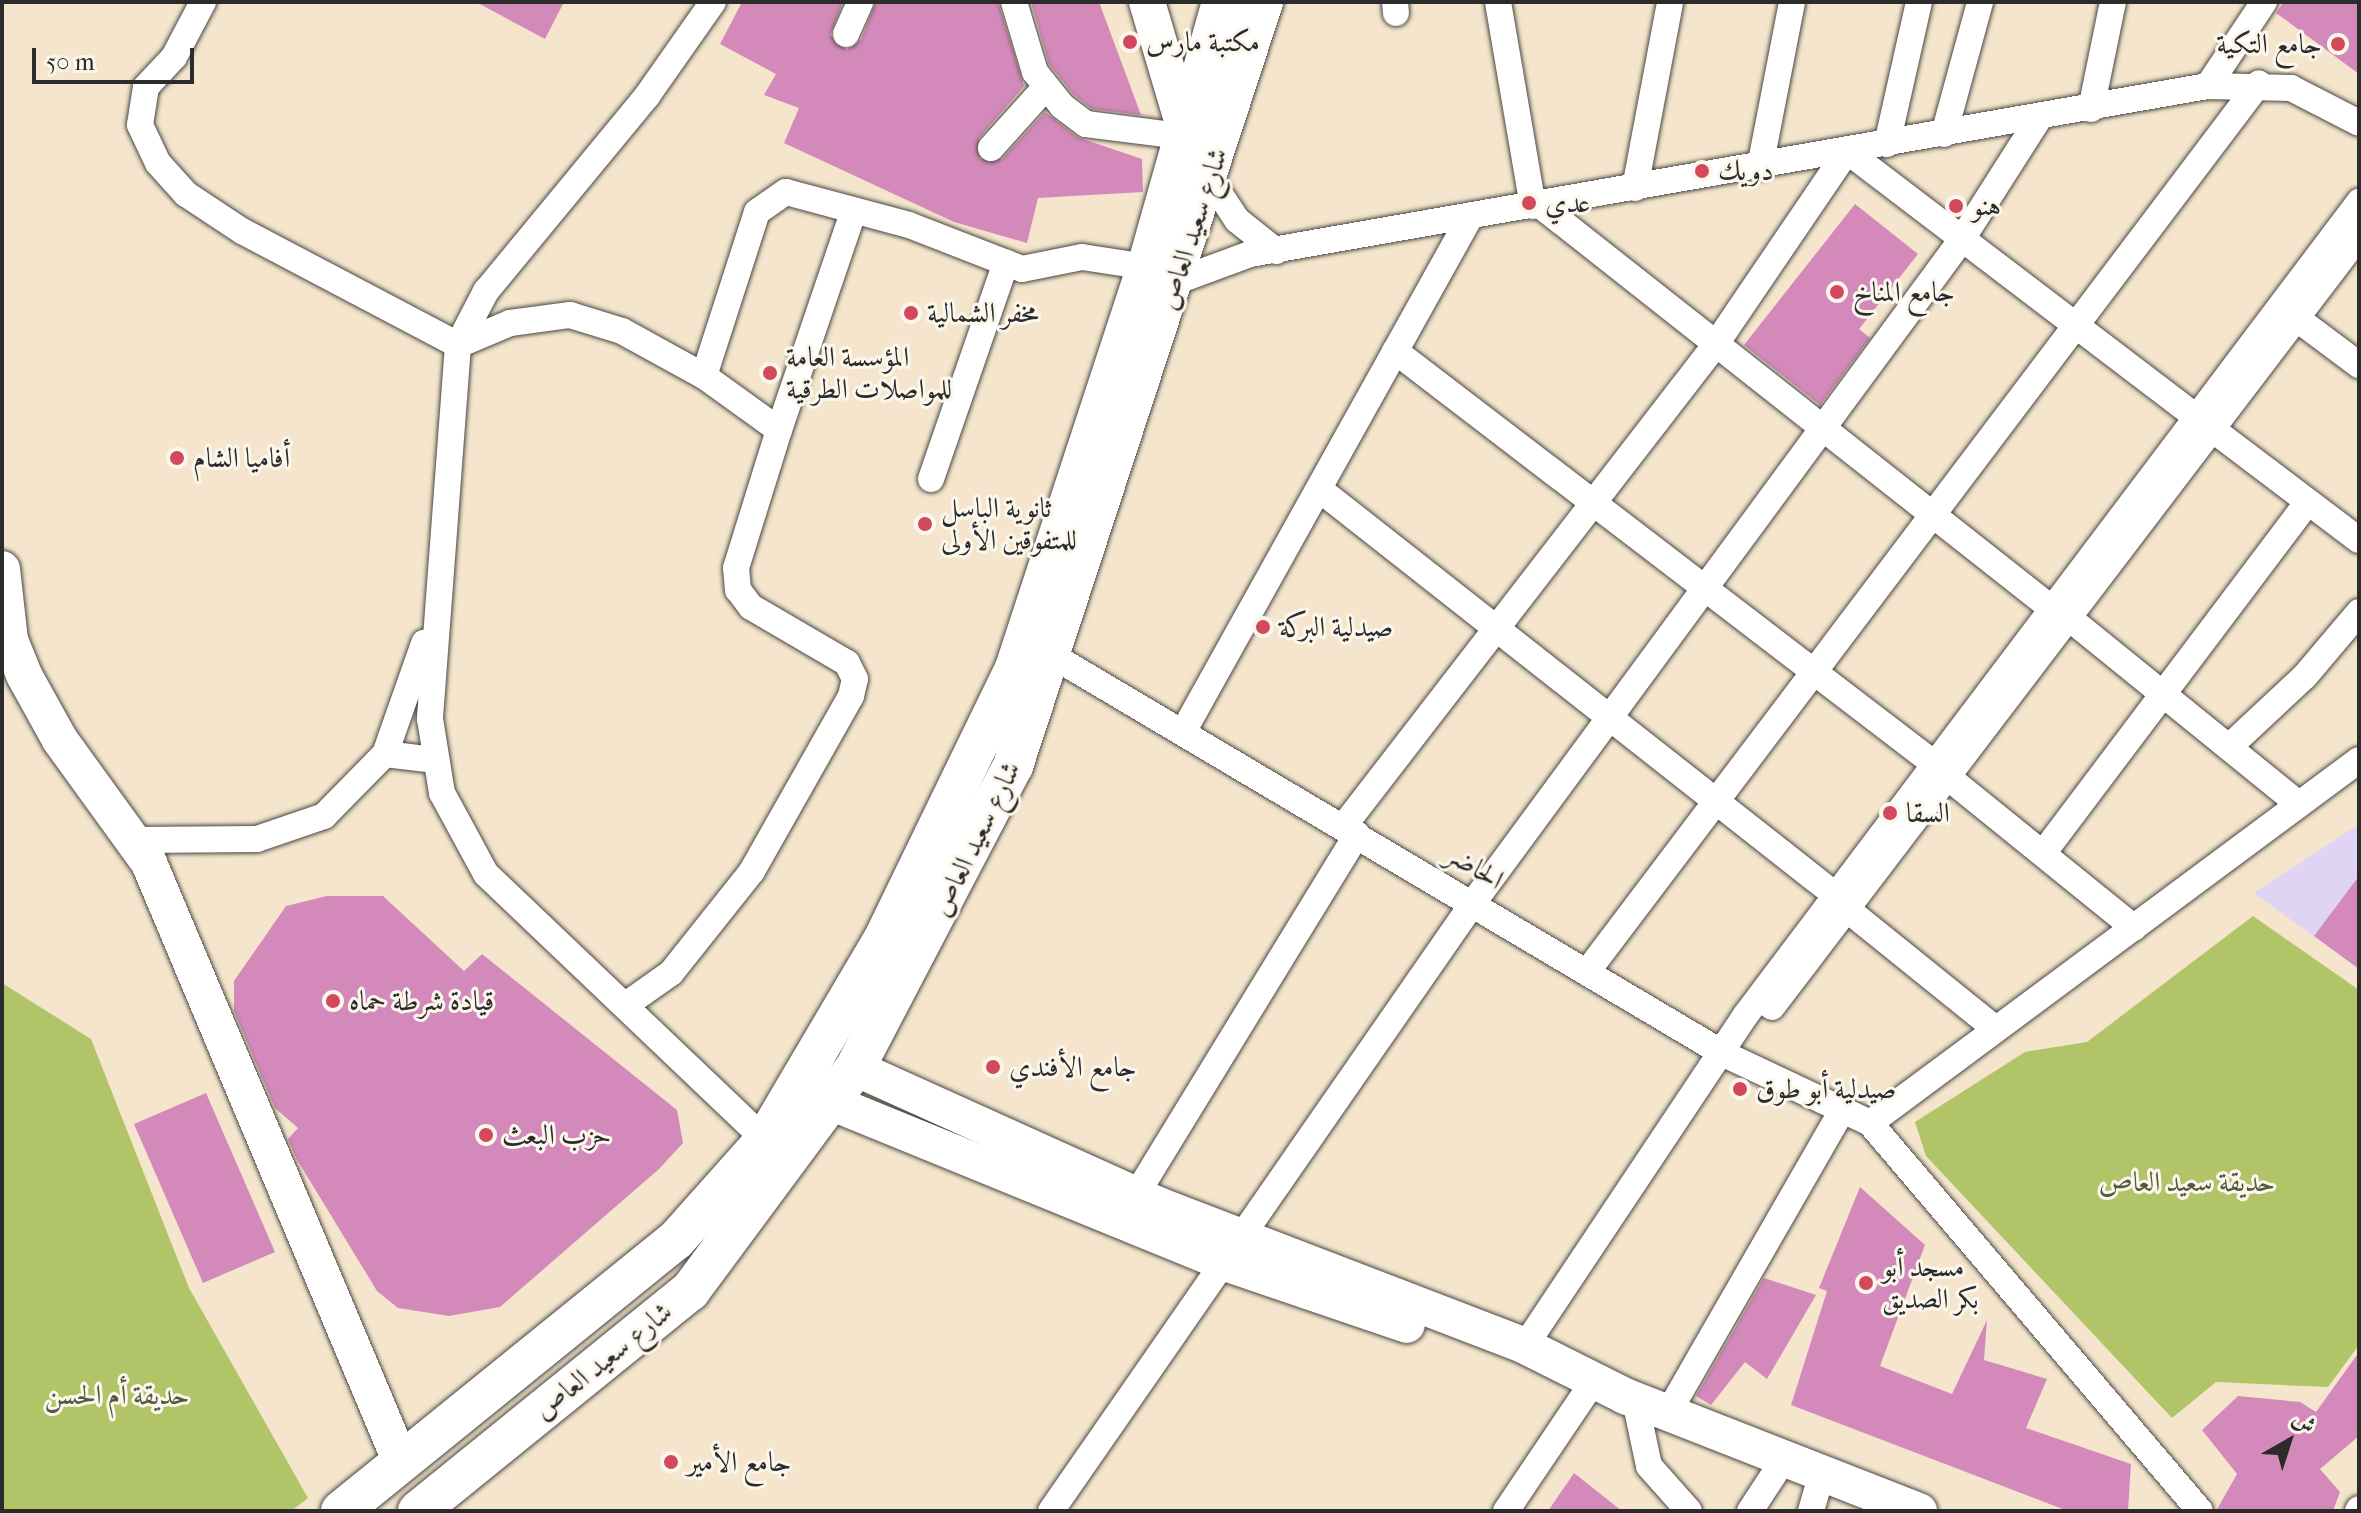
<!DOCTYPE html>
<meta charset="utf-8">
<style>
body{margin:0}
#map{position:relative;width:2361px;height:1513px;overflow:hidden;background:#f4e5cc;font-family:"IM FELL French Canon",Amiri,serif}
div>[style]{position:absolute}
.built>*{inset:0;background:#e0d4f4}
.green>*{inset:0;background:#b2c468}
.building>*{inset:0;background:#d38aba}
.roads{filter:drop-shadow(0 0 2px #494743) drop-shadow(0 0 2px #494743)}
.street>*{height:26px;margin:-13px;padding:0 13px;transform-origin:13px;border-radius:13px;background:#fff}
.secondary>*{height:36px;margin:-18px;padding:0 18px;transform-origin:18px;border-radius:18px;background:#fff}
.primary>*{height:40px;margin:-20px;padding:0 20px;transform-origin:20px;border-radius:20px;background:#fff}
.dots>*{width:22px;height:22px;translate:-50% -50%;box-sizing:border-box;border:4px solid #fbf7ec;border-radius:50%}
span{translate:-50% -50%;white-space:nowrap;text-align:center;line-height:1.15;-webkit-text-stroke:6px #fbf7ec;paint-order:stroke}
.poi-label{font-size:28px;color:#2b2b2b}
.left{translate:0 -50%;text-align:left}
.right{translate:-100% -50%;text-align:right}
.street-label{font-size:28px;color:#2b2b2b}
.park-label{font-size:28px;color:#54593d}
.frame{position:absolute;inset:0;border:4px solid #2b2b2b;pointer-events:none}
.north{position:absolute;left:2249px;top:1401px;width:80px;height:80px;-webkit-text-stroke:6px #fbf7ec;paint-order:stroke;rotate:39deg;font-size:22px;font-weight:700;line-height:32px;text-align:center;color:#2b2b2b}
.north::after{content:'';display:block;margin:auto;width:28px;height:36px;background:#2b2b2b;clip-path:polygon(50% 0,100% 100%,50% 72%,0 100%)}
.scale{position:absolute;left:32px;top:48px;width:162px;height:36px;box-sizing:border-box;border:4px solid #2b2b2b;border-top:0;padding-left:10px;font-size:24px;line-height:28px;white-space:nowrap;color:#2b2b2b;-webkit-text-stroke:6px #fbf7ec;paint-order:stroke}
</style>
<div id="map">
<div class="built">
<i style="clip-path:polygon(2359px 824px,2359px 969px,2254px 893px)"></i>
</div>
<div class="green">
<i style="clip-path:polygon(2253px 916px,2359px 990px,2359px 1345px,2328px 1387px,2216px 1382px,2172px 1418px,1926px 1156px,1915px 1122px,2025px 1052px,2087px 1042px)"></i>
<i style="clip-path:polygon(2px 983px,91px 1039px,189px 1288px,308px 1498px,291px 1511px,2px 1511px)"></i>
</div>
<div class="building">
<i style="clip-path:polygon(476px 2px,564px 2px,545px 39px)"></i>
<i style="clip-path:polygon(742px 2px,843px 2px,830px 35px,847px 50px,861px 40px,876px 2px,998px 2px,1024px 86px,979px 138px,980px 159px,1002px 159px,1045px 112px,1077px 137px,1142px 159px,1143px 192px,1038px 198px,1027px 243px,954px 222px,784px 143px,799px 108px,764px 95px,776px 74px,720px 44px)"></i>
<i style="clip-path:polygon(1031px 2px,1099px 2px,1141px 115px,1092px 109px,1073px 94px,1049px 64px)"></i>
<i style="clip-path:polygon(2284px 2px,2359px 2px,2359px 74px,2276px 13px)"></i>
<i style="clip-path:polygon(1855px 204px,1918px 254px,1859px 329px,1870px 338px,1820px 405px,1744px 345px)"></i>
<i style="clip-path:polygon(2359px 876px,2359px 969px,2314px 936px)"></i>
<i style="clip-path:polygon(327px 896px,383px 896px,464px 971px,482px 954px,677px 1110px,683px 1143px,659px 1169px,500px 1307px,449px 1316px,398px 1308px,377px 1291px,296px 1158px,288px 1139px,298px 1128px,275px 1108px,234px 1011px,234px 981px,286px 906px)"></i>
<i style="clip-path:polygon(206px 1093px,275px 1252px,203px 1283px,134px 1124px)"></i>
<i style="clip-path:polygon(1860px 1187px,1925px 1245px,1880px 1366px,1952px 1394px,1987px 1320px,1984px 1360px,2047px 1379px,2026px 1428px,2131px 1464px,2128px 1510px,2068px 1511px,1791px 1405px,1827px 1291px,1819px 1288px)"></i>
<i style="clip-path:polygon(1764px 1278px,1816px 1295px,1767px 1379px,1745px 1362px,1711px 1405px,1696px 1396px)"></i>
<i style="clip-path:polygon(2359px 1352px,2359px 1436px,2320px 1469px,2340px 1492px,2333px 1511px,2216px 1511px,2237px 1474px,2202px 1430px,2238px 1396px,2300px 1402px,2316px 1412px)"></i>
<i style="clip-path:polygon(1574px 1473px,1622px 1511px,1548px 1511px)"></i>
</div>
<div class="roads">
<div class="street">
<i style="left:203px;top:2px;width:62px;rotate:117.8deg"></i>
<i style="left:174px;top:57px;width:41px;rotate:133deg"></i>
<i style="left:146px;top:87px;width:38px;rotate:99deg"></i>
<i style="left:140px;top:125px;width:42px;rotate:64.7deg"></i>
<i style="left:158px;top:163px;width:42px;rotate:47.9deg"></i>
<i style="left:186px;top:194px;width:67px;rotate:33.5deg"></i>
<i style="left:242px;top:231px;width:244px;rotate:27.8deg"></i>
<i style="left:458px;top:345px;width:56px;rotate:-22.9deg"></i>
<i style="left:510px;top:323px;width:61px;rotate:-7.6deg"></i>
<i style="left:570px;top:315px;width:54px;rotate:17.1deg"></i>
<i style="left:622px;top:331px;width:94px;rotate:28.8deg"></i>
<i style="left:704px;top:376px;width:172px;rotate:-72.1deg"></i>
<i style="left:757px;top:212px;width:35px;rotate:-35deg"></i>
<i style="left:786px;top:192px;width:127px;rotate:15deg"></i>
<i style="left:909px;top:225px;width:121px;rotate:21.3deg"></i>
<i style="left:1022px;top:269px;width:61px;rotate:-11.3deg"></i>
<i style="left:1082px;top:257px;width:66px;rotate:8.7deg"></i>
<i style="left:713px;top:2px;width:115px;rotate:125.1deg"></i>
<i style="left:647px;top:96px;width:253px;rotate:129.5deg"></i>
<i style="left:486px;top:291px;width:61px;rotate:117.4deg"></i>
<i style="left:458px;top:345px;width:375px;rotate:94.3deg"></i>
<i style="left:430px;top:719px;width:75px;rotate:80.8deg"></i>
<i style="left:442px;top:793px;width:92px;rotate:61.5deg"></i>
<i style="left:486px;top:874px;width:385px;rotate:43.6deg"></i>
<i style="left:1014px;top:2px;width:73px;rotate:73.3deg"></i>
<i style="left:1035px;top:72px;width:43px;rotate:51.5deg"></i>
<i style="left:1062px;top:106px;width:30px;rotate:37deg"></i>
<i style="left:1086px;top:124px;width:102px;rotate:7.3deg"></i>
<i style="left:1395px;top:2px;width:11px;rotate:85deg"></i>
<i style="left:1498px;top:2px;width:207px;rotate:80.3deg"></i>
<i style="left:846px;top:34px;width:35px;rotate:-66deg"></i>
<i style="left:2208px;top:86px;width:101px;rotate:-56.3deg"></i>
<i style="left:2091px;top:109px;width:109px;rotate:-78.4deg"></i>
<i style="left:1944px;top:134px;width:137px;rotate:-74.7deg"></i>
<i style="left:1887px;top:144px;width:146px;rotate:-77.3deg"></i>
<i style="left:991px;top:148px;width:82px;rotate:-48deg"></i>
<i style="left:1760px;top:167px;width:168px;rotate:-79deg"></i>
<i style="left:1210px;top:179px;width:49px;rotate:56.6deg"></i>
<i style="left:1237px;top:220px;width:50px;rotate:38.5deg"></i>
<i style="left:1635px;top:188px;width:189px;rotate:-79.3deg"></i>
<i style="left:1540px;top:205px;width:651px;rotate:38.26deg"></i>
<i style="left:1177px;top:281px;width:78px;rotate:-20.3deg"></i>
<i style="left:1250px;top:254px;width:973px;rotate:-9.95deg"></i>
<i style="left:2208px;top:86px;width:83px;rotate:1.4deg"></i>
<i style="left:2291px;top:88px;width:76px;rotate:27.2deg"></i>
<i style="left:2296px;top:318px;width:79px;rotate:36.7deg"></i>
<i style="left:1395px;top:351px;width:678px;rotate:37.44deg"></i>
<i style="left:704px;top:376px;width:92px;rotate:35.8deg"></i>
<i style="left:779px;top:430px;width:232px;rotate:-71.2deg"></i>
<i style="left:2212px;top:429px;width:184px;rotate:37.1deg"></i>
<i style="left:931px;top:479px;width:229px;rotate:-70.9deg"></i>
<i style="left:1319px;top:489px;width:655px;rotate:38.18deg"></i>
<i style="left:2069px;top:618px;width:296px;rotate:39deg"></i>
<i style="left:1053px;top:656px;width:780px;rotate:30.67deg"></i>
<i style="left:1724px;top:1054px;width:161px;rotate:25.3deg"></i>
<i style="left:1870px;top:1123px;width:509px;rotate:49.62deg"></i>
<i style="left:1183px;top:732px;width:590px;rotate:-60.87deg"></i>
<i style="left:2229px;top:747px;width:104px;rotate:-43.1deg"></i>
<i style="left:2305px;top:676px;width:84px;rotate:-49.8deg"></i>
<i style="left:385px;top:754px;width:49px;rotate:7deg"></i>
<i style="left:1949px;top:778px;width:238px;rotate:39deg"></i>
<i style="left:1343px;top:827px;width:610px;rotate:-52.32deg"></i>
<i style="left:1716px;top:344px;width:233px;rotate:-55.8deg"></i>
<i style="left:1847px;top:151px;width:439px;rotate:37.3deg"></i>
<i style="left:136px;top:840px;width:121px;rotate:-0.5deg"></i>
<i style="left:257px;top:839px;width:71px;rotate:-18.9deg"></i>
<i style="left:324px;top:816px;width:87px;rotate:-45.5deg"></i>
<i style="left:385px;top:754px;width:118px;rotate:-70.6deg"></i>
<i style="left:2044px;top:852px;width:438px;rotate:-53deg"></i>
<i style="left:1848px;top:910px;width:188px;rotate:38.9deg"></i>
<i style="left:1587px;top:972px;width:1114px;rotate:-52.91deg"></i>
<i style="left:627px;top:1004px;width:54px;rotate:-35.2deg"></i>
<i style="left:671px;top:973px;width:130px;rotate:-51.5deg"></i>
<i style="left:752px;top:871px;width:201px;rotate:-60.5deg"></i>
<i style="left:851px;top:696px;width:17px;rotate:-77deg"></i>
<i style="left:855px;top:679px;width:18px;rotate:-117deg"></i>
<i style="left:847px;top:663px;width:111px;rotate:-149.7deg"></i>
<i style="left:751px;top:607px;width:21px;rotate:-127deg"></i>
<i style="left:738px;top:590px;width:22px;rotate:-95deg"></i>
<i style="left:736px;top:568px;width:145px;rotate:-72.7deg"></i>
<i style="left:1772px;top:1007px;width:969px;rotate:-52.72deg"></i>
<i style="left:1870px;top:1123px;width:609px;rotate:-36.59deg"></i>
<i style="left:1136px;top:1195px;width:423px;rotate:-58.5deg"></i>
<i style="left:1525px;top:1346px;width:397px;rotate:-56.3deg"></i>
<i style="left:1745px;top:1016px;width:1020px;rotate:-52.97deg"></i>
<i style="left:1635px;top:1400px;width:67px;rotate:78deg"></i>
<i style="left:1649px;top:1466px;width:60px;rotate:48.4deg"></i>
<i style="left:1668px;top:1413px;width:349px;rotate:-60.1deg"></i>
<i style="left:1051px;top:1511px;width:740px;rotate:-55.24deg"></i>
<i style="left:1473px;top:903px;width:825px;rotate:-53.63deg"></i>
<i style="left:1962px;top:239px;width:143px;rotate:-57.5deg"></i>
<i style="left:1506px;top:1511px;width:148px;rotate:-56deg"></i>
<i style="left:1750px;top:1511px;width:62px;rotate:-56.8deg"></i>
<i style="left:1811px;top:1511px;width:40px;rotate:-74deg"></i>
<i style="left:2358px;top:1511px;width:2px;rotate:-63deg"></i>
</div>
<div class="secondary">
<i style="left:1147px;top:2px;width:141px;rotate:73.5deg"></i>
<i style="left:2px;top:569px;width:71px;rotate:83.6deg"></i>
<i style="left:10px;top:640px;width:38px;rotate:68deg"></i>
<i style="left:24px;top:675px;width:74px;rotate:61deg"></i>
<i style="left:60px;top:740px;width:152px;rotate:54.1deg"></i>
<i style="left:149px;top:863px;width:648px;rotate:67.2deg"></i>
<i style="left:855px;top:1068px;width:336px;rotate:24.3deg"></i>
<i style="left:1161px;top:1206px;width:390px;rotate:21deg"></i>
<i style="left:1525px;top:1346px;width:112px;rotate:26.6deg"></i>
<i style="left:1625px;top:1396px;width:316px;rotate:21.4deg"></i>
<i style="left:830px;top:1102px;width:427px;rotate:22.2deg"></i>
<i style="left:1225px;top:1263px;width:192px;rotate:18.8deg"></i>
</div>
<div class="primary">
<i style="left:341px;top:1511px;width:431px;rotate:-39deg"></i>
<i style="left:676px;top:1240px;width:134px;rotate:-48.3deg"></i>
<i style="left:765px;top:1140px;width:237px;rotate:-59.5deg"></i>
<i style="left:885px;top:936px;width:298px;rotate:-64.1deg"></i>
<i style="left:1015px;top:668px;width:422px;rotate:-71.8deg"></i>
<i style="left:1147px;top:267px;width:275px;rotate:-74.2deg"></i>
<i style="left:418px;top:1511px;width:350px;rotate:-39deg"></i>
<i style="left:690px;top:1291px;width:277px;rotate:-53.5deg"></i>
<i style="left:855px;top:1068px;width:341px;rotate:-62.4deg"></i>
<i style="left:1013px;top:766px;width:804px;rotate:-71.88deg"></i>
</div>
</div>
<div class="dots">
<i style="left:1130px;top:42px;background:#d1495b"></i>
<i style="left:2338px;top:44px;background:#d1495b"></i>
<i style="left:1702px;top:171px;background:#d1495b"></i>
<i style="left:1529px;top:203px;background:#d1495b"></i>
<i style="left:1956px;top:206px;background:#d1495b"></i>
<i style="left:1837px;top:292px;background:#d1495b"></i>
<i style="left:911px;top:313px;background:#d1495b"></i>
<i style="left:770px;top:373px;background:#d1495b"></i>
<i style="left:177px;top:458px;background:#d1495b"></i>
<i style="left:925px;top:524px;background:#d1495b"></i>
<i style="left:1263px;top:627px;background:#d1495b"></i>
<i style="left:1890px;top:813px;background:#d1495b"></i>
<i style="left:333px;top:1001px;background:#d1495b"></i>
<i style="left:993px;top:1067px;background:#d1495b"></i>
<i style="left:1740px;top:1089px;background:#d1495b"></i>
<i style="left:486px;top:1135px;background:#d1495b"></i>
<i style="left:1866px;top:1283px;background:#d1495b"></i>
<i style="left:671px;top:1462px;background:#d1495b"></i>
</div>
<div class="poi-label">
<span class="left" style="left:1146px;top:42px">مكتبة مارس</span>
<span class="right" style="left:2322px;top:44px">جامع التكية</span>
<span class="left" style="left:1718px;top:171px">دويك</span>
<span class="left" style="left:1545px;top:203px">عدي</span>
<span class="left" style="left:1972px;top:206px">هنو</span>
<span class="left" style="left:1853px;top:292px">جامع المناخ</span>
<span class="left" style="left:927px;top:313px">مخفر الشمالية</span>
<span class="left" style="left:786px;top:373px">المؤسسة العامة<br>للمواصلات الطرقية</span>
<span class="left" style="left:193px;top:458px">أفاميا الشام</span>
<span class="left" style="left:941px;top:524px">ثانوية الباسل<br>للمتفوقين الأولى</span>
<span class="left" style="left:1279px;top:627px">صيدلية البركة</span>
<span class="left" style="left:1906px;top:813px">السقا</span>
<span class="left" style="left:349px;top:1001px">قيادة شرطة حماه</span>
<span class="left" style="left:1009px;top:1067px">جامع الأفندي</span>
<span class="left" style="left:1756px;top:1089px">صيدلية أبو طوق</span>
<span class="left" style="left:502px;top:1135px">حزب البعث</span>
<span class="left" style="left:1882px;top:1283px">مسجد أبو<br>بكر الصديق</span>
<span class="left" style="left:687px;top:1462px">جامع الأمير</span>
</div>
<div class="street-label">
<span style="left:1193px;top:229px;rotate:-72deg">شارع سعيد العاص</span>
<span style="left:976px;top:839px;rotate:-64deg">شارع سعيد العاص</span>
<span style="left:1475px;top:867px;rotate:31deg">الحاضر</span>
<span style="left:603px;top:1361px;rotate:-39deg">شارع سعيد العاص</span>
</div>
<div class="park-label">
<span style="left:2187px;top:1182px">حديقة سعيد العاص</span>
<span style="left:117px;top:1395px">حديقة أم الحسن</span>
</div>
<div class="frame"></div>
<div class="north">ش</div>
<div class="scale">50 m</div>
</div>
